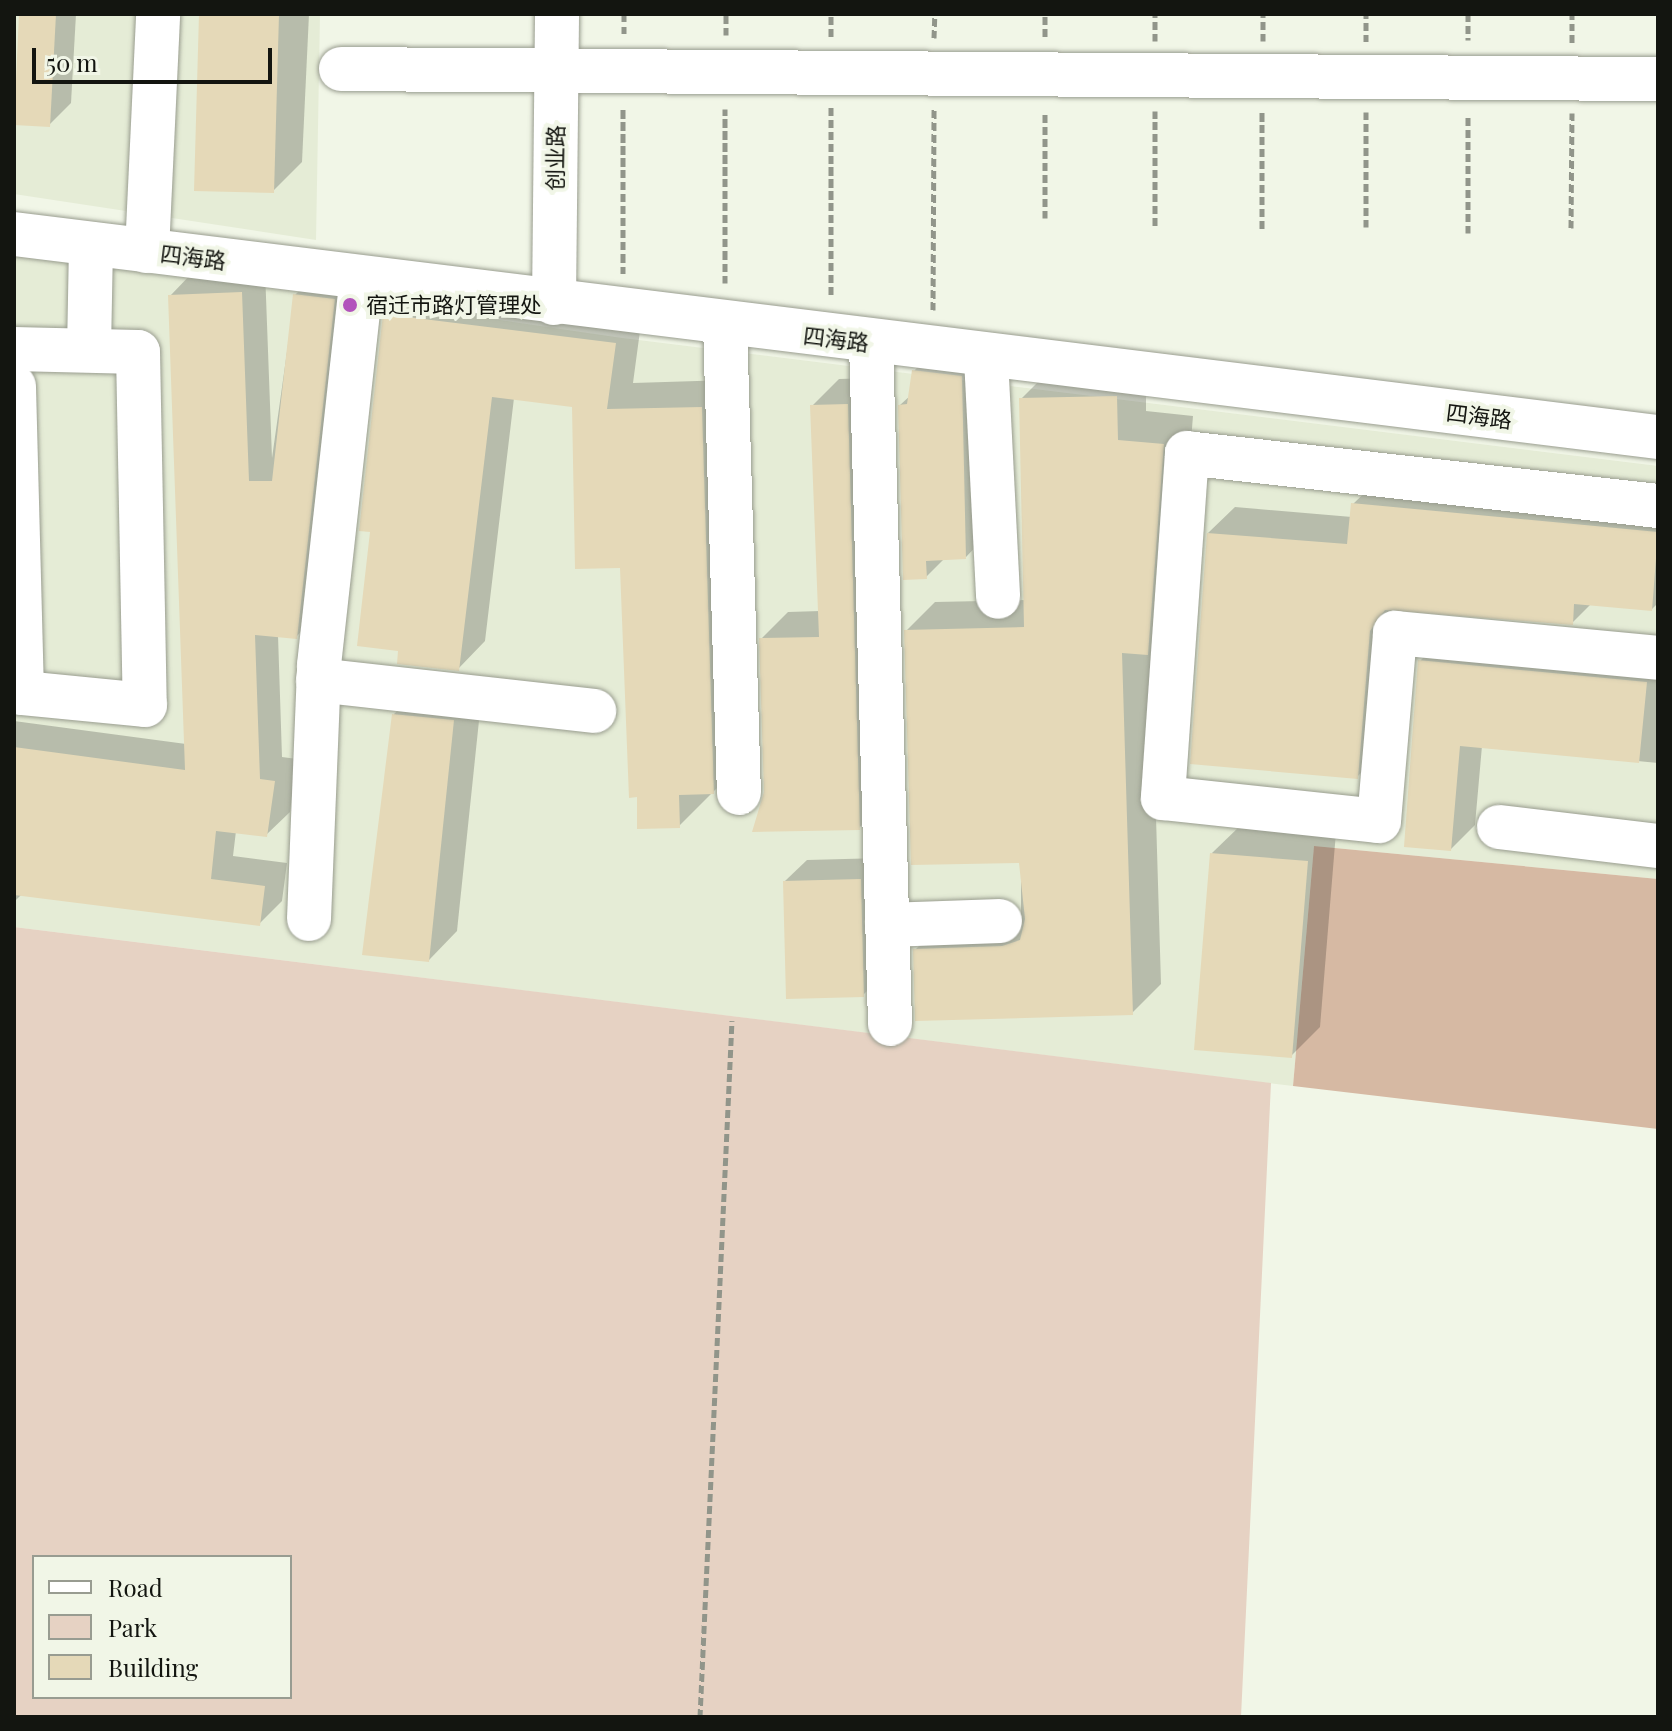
<!DOCTYPE html>
<meta charset="utf-8">
<style>
body{margin:0}
#map{position:relative;width:1672px;height:1731px;overflow:hidden;background:#f1f6e7;font-family:"Playfair Display","Noto Sans SC",serif}
div>[style]{position:absolute}
.built>*{inset:0;background:#e5ecd6}
.green>*{inset:0;background:#e6d2c3}
.forest>*{inset:0;background:#d6b9a3}
.shadow>*{inset:0;background:#0003}
.building>*{inset:0;background:#e5d9b8}
.path>*{height:5px;margin-top:-2.5px;transform-origin:0;background:repeating-linear-gradient(90deg,#91958a 0 8px,transparent 0 12px)}
.roads{filter:drop-shadow(0 0 2px #999d8f) drop-shadow(0 0 2px #999d8f)}
.minor>*{height:44px;margin:-22px;padding:0 22px;transform-origin:22px;border-radius:22px;background:#fff}
.dots>*{width:22px;height:22px;translate:-50% -50%;box-sizing:border-box;border:4px solid #f1f6e7;border-radius:50%}
span{translate:-50% -50%;white-space:nowrap;text-align:center;line-height:1.15;-webkit-text-stroke:8px #f1f6e7;paint-order:stroke}
.street-label{font-size:22px;color:#131510}
.poi-label{font-size:22px;color:#131510}
.left{translate:0 -50%;text-align:left}
.frame{position:absolute;inset:0;border:16px solid #131510;pointer-events:none}
.legend{position:absolute;left:32px;top:1555px;width:260px;height:144px;box-sizing:border-box;background:#f1f6e7;border:2px solid #989c91;margin:0;padding:10px 14px;list-style:none;font-size:24px;color:#131510}
.legend li{display:flex;align-items:center;gap:16px;height:40px}
.legend b{width:40px;border:2px solid #989c91}
.scale{position:absolute;left:32px;top:48px;width:240px;height:36px;box-sizing:border-box;border:4px solid #131510;border-top:0;padding-left:10px;font-size:24px;line-height:28px;white-space:nowrap;color:#131510;-webkit-text-stroke:6px #f1f6e7;paint-order:stroke}
</style>
<div id="map">
<div class="built">
<i style="clip-path:polygon(14px 14px,320px 14px,316px 240px,14px 194px)"></i>
<i style="clip-path:polygon(14px 249px,622px 338px,1658px 466px,1658px 879px,1314px 846px,1293px 1086px,14px 927px)"></i>
</div>
<div class="green">
<i style="clip-path:polygon(evenodd,14px 927px,1271px 1083px,1241px 1717px,14px 1717px,14px 927px,34px 1557px,290px 1557px,290px 1697px,34px 1697px,34px 1557px)"></i>
</div>
<div class="forest">
<i style="clip-path:polygon(1314px 846px,1658px 879px,1658px 1129px,1293px 1086px)"></i>
</div>
<div class="shadow">
<i style="clip-path:polygon(21px 14px,76px 14px,71px 103px,49px 125px)"></i>
<i style="clip-path:polygon(201px 14px,309px 14px,302px 162px,273px 191px)"></i>
<i style="clip-path:polygon(265px 270px,272px 458px,295px 295px,319px 271px,357px 276px,319px 613px,296px 637px,278px 635px,282px 757px,297px 759px,290px 812px,266px 835px,236px 831px,233px 856px,287px 863px,282px 901px,259px 924px,22px 894px,14px 902px,14px 721px,186px 744px,170px 296px,193px 272px)"></i>
<i style="clip-path:polygon(412px 288px,642px 316px,633px 383px,729px 380px,740px 765px,679px 826px,622px 566px,573px 405px,514px 398px,485px 641px,458px 669px,400px 649px,372px 530px,385px 315px)"></i>
<i style="clip-path:polygon(934px 350px,982px 356px,986px 536px,966px 557px,945px 558px,926px 577px,900px 405px,911px 395px,914px 371px)"></i>
<i style="clip-path:polygon(1146px 368px,1146px 411px,1193px 416px,1176px 624px,1151px 649px,1161px 984px,1132px 1013px,915px 950px,944px 921px,1021px 914px,1021px 861px,906px 631px,935px 602px,1025px 600px,1021px 399px,1050px 370px)"></i>
<i style="clip-path:polygon(874px 378px,885px 801px,859px 828px,766px 793px,761px 639px,788px 612px,820px 611px,812px 406px,839px 379px)"></i>
<i style="clip-path:polygon(1380px 478px,1658px 504px,1658px 603px,1652px 609px,1591px 604px,1572px 623px,1395px 610px,1383px 750px,1357px 777px,1208px 533px,1235px 507px,1352px 517px,1353px 504px)"></i>
<i style="clip-path:polygon(1445px 636px,1658px 656px,1658px 763px,1482px 746px,1475px 825px,1451px 849px,1420px 661px)"></i>
<i style="clip-path:polygon(423px 686px,482px 692px,457px 931px,429px 960px,394px 714px)"></i>
<i style="clip-path:polygon(1241px 825px,1336px 832px,1320px 1027px,1291px 1056px,1212px 853px)"></i>
<i style="clip-path:polygon(882px 858px,885px 973px,863px 995px,785px 881px,807px 860px)"></i>
</div>
<div class="building">
<i style="clip-path:polygon(19px 14px,56px 14px,50px 127px,14px 125px)"></i>
<i style="clip-path:polygon(199px 14px,279px 14px,274px 193px,194px 191px)"></i>
<i style="clip-path:polygon(242px 292px,249px 481px,272px 481px,293px 294px,335px 299px,297px 639px,255px 635px,260px 779px,275px 781px,267px 837px,216px 831px,211px 879px,265px 886px,260px 926px,14px 895px,14px 747px,185px 770px,168px 295px)"></i>
<i style="clip-path:polygon(383px 314px,616px 343px,607px 409px,702px 407px,714px 794px,679px 795px,680px 828px,637px 829px,637px 797px,629px 798px,620px 568px,575px 569px,572px 407px,492px 397px,459px 671px,397px 664px,398px 651px,357px 646px,370px 532px,359px 531px)"></i>
<i style="clip-path:polygon(912px 370px,962px 376px,966px 559px,926px 561px,927px 579px,903px 580px,898px 405px,907px 404px)"></i>
<i style="clip-path:polygon(1117px 396px,1118px 440px,1164px 444px,1148px 655px,1122px 653px,1133px 1015px,915px 1021px,913px 949px,1002px 946px,1020px 940px,1025px 919px,1019px 863px,911px 865px,904px 630px,1024px 627px,1019px 398px)"></i>
<i style="clip-path:polygon(848px 404px,860px 830px,752px 832px,764px 792px,759px 638px,819px 637px,810px 405px)"></i>
<i style="clip-path:polygon(1351px 503px,1658px 532px,1652px 611px,1574px 604px,1573px 625px,1385px 610px,1370px 631px,1358px 779px,1190px 764px,1207px 533px,1347px 544px)"></i>
<i style="clip-path:polygon(1418px 660px,1647px 682px,1639px 763px,1460px 746px,1451px 851px,1404px 847px)"></i>
<i style="clip-path:polygon(392px 714px,454px 720px,429px 962px,362px 955px)"></i>
<i style="clip-path:polygon(1210px 853px,1308px 861px,1292px 1058px,1194px 1050px)"></i>
<i style="clip-path:polygon(861px 879px,864px 997px,786px 999px,783px 881px)"></i>
</div>
<div class="path">
<i style="left:1468px;top:14px;width:26px;rotate:90deg"></i>
<i style="left:624px;top:34px;width:20px;rotate:-90deg"></i>
<i style="left:726px;top:35px;width:21px;rotate:-90deg"></i>
<i style="left:831px;top:37px;width:23px;rotate:-90deg"></i>
<i style="left:1045px;top:37px;width:23px;rotate:-90deg"></i>
<i style="left:934px;top:38px;width:24px;rotate:-88deg"></i>
<i style="left:1155px;top:41px;width:27px;rotate:-90deg"></i>
<i style="left:1263px;top:41px;width:27px;rotate:-90deg"></i>
<i style="left:1366px;top:42px;width:28px;rotate:-90deg"></i>
<i style="left:1572px;top:43px;width:29px;rotate:-90deg"></i>
<i style="left:831px;top:107px;width:190px;rotate:90deg"></i>
<i style="left:1045px;top:218px;width:107px;rotate:-90deg"></i>
<i style="left:1155px;top:226px;width:115px;rotate:-90deg"></i>
<i style="left:1366px;top:227px;width:115px;rotate:-90deg"></i>
<i style="left:1571px;top:228px;width:115px;rotate:-89.5deg"></i>
<i style="left:1262px;top:229px;width:118px;rotate:-90deg"></i>
<i style="left:1468px;top:233px;width:119px;rotate:-90deg"></i>
<i style="left:623px;top:274px;width:166px;rotate:-90deg"></i>
<i style="left:725px;top:283px;width:174px;rotate:-90deg"></i>
<i style="left:933px;top:310px;width:202px;rotate:-89.7deg"></i>
<i style="left:700px;top:1717px;width:697px;rotate:-87.37deg"></i>
</div>
<div class="roads">
<div class="minor">
<i style="left:341px;top:69px;width:1317px;rotate:0.44deg"></i>
<i style="left:14px;top:234px;width:1656px;rotate:7.04deg"></i>
<i style="left:147px;top:251px;width:237px;rotate:-87.3deg"></i>
<i style="left:554px;top:303px;width:289px;rotate:-89.4deg"></i>
<i style="left:725px;top:324px;width:469px;rotate:88.3deg"></i>
<i style="left:871px;top:343px;width:681px;rotate:88.4deg"></i>
<i style="left:14px;top:349px;width:124px;rotate:1.4deg"></i>
<i style="left:138px;top:352px;width:353px;rotate:88.9deg"></i>
<i style="left:145px;top:705px;width:124px;rotate:-174.4deg"></i>
<i style="left:22px;top:693px;width:307px;rotate:-91.5deg"></i>
<i style="left:89px;top:350px;width:106px;rotate:-88.9deg"></i>
<i style="left:986px;top:358px;width:239px;rotate:87.1deg"></i>
<i style="left:1658px;top:506px;width:474px;rotate:-173.6deg"></i>
<i style="left:1187px;top:453px;width:346px;rotate:94deg"></i>
<i style="left:1163px;top:798px;width:217px;rotate:6.1deg"></i>
<i style="left:1379px;top:821px;width:189px;rotate:-85.1deg"></i>
<i style="left:1395px;top:633px;width:264px;rotate:5.4deg"></i>
<i style="left:318px;top:680px;width:278px;rotate:6.4deg"></i>
<i style="left:1499px;top:827px;width:160px;rotate:6.8deg"></i>
<i style="left:309px;top:919px;width:254px;rotate:-87.7deg"></i>
<i style="left:319px;top:665px;width:389px;rotate:-83.7deg"></i>
<i style="left:887px;top:925px;width:113px;rotate:-2deg"></i>
</div>
</div>
<div class="dots">
<i style="left:350px;top:305px;background:#b253bb"></i>
</div>
<div class="street-label">
<span style="left:555px;top:158px;rotate:-89deg">创业路</span>
<span style="left:193px;top:257px;rotate:7deg">四海路</span>
<span style="left:836px;top:339px;rotate:7deg">四海路</span>
<span style="left:1479px;top:416px;rotate:7deg">四海路</span>
</div>
<div class="poi-label">
<span class="left" style="left:366px;top:305px">宿迁市路灯管理处</span>
</div>
<div class="frame"></div>
<ul class="legend">
<li><b style="height:10px;background:#fff"></b>Road</li>
<li><b style="height:22px;background:#e6d2c3"></b>Park</li>
<li><b style="height:22px;background:#e5d9b8"></b>Building</li>
</ul>
<div class="scale">50 m</div>
</div>
